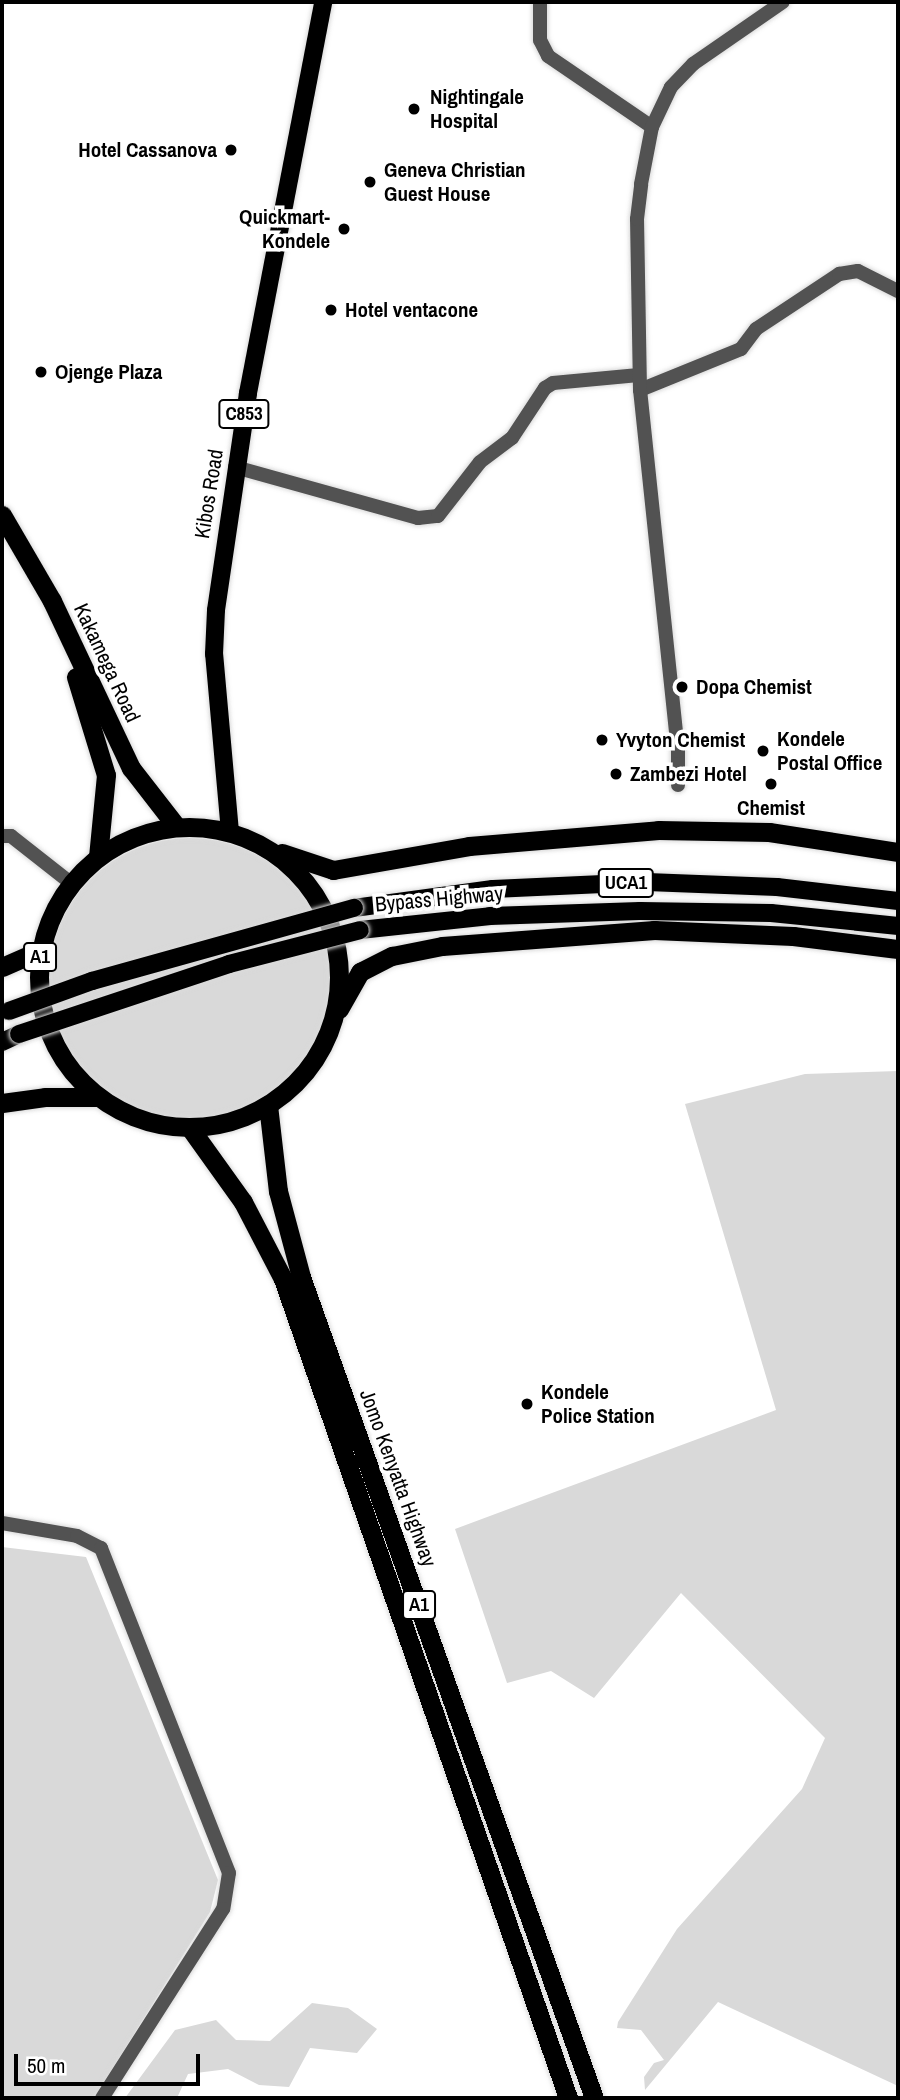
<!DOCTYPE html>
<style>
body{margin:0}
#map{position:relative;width:900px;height:2100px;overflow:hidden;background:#fff;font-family:"Archivo Narrow",sans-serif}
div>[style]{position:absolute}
.green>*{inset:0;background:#d9d9d9}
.round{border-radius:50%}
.roads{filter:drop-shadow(0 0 2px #dbdbdb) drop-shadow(0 0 2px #dbdbdb)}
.minor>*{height:14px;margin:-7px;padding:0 7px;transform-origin:7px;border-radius:7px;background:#525252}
.primary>*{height:18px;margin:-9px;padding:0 9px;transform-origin:9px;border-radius:9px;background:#000}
.trunk>*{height:19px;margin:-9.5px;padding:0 9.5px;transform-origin:9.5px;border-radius:9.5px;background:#000}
.trunk>.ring{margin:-9.5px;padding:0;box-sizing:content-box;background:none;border:19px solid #000;border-radius:50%}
.bridges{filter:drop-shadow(0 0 2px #dbdbdb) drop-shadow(0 0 2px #dbdbdb)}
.primary-bridge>*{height:18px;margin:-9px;padding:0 9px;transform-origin:9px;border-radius:9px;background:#000}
.dots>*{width:19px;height:19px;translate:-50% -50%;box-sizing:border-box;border:4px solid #fff;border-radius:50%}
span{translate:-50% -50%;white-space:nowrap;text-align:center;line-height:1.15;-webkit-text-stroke:7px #fff;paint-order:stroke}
.shield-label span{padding:2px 5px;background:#fff;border:2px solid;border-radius:5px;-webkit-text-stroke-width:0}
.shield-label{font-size:19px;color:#000;font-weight:700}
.poi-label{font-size:21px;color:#000;font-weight:700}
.left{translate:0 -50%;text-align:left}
.right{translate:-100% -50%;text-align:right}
.street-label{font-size:21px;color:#000}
.frame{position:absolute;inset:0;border:4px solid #000;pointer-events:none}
.scale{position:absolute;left:14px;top:2054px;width:186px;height:32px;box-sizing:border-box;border:4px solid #000;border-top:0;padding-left:9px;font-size:21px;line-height:24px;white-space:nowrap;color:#000;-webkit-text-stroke:5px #fff;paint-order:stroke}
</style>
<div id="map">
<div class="green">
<i class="round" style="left:49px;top:838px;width:282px;height:282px"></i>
<i style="clip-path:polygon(898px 1071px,898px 2086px,718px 2002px,645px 2090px,644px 2077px,654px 2063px,664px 2060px,641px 2030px,617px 2028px,618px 2022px,677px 1929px,802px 1789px,825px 1738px,681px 1593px,594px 1698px,551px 1671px,507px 1683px,455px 1529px,776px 1410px,685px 1104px,805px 1074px)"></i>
<i style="clip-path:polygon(2px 1547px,86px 1557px,218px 1880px,210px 1912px,94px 2098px,2px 2098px)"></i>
<i style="clip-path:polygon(312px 2003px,348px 2008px,377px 2029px,357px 2053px,310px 2048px,289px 2087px,259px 2085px,228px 2069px,188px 2074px,177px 2098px,125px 2098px,175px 2030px,216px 2020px,236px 2040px,270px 2041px)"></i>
</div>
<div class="roads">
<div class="minor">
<i style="left:540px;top:2px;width:38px;rotate:90deg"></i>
<i style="left:540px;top:40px;width:18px;rotate:63deg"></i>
<i style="left:548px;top:56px;width:126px;rotate:34.3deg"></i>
<i style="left:640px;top:390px;width:109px;rotate:-22.1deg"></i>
<i style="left:741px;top:349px;width:25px;rotate:-53deg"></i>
<i style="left:756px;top:329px;width:100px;rotate:-33.5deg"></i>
<i style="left:839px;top:274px;width:19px;rotate:-9deg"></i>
<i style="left:858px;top:271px;width:45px;rotate:26.6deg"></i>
<i style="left:235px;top:467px;width:190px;rotate:15.6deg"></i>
<i style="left:418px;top:518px;width:20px;rotate:-6deg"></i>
<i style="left:438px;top:516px;width:68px;rotate:-52.1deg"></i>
<i style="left:480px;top:462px;width:40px;rotate:-37deg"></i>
<i style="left:512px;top:438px;width:60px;rotate:-56.6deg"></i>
<i style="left:545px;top:388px;width:9px;rotate:-32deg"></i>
<i style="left:553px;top:383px;width:86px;rotate:-5.3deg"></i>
<i style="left:678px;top:785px;width:34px;rotate:-90deg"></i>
<i style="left:678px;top:751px;width:363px;rotate:-96deg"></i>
<i style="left:640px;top:390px;width:171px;rotate:-91deg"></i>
<i style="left:637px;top:219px;width:35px;rotate:-83deg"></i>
<i style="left:641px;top:184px;width:58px;rotate:-79.1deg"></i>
<i style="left:652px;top:127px;width:44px;rotate:-64.6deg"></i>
<i style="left:671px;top:87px;width:32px;rotate:-46deg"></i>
<i style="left:693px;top:64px;width:109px;rotate:-34.6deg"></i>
<i style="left:2px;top:836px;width:9px"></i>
<i style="left:11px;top:836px;width:76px;rotate:38.1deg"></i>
<i style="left:2px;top:1523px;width:76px;rotate:9.8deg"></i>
<i style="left:77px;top:1536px;width:27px;rotate:27deg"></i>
<i style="left:101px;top:1548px;width:349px;rotate:68.5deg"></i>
<i style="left:229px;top:1873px;width:36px;rotate:99deg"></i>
<i style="left:223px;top:1909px;width:224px;rotate:122.6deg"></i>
</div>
<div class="primary">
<i style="left:230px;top:832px;width:179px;rotate:-95.1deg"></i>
<i style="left:214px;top:654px;width:44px;rotate:-87.4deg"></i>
<i style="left:216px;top:610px;width:219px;rotate:-81.6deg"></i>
<i style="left:248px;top:393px;width:398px;rotate:-79.1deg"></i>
<i style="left:354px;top:908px;width:140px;rotate:-7.8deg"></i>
<i style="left:493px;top:889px;width:154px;rotate:-2.6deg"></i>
<i style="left:647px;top:882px;width:130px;rotate:2.2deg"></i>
<i style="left:777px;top:887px;width:122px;rotate:6.6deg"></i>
<i style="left:360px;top:930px;width:131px;rotate:-6.1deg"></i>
<i style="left:490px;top:916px;width:150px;rotate:-1.9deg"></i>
<i style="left:640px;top:911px;width:131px;rotate:0.9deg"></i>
<i style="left:771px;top:913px;width:128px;rotate:5.8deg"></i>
<i style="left:2px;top:1042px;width:19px;rotate:-25deg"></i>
</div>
<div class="trunk">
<i style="left:2px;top:515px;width:99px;rotate:59.8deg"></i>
<i style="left:52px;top:601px;width:185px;rotate:64.7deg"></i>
<i style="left:131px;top:768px;width:73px;rotate:52.2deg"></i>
<i style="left:76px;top:677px;width:102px;rotate:73deg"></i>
<i style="left:106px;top:775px;width:82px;rotate:95.6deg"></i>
<i class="ring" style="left:39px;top:827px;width:281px;height:281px"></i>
<i style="left:282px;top:853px;width:54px;rotate:18.4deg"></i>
<i style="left:333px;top:870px;width:138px;rotate:-10deg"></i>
<i style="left:469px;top:846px;width:190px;rotate:-4.8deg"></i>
<i style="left:658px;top:830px;width:111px;rotate:1deg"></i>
<i style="left:769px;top:832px;width:131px;rotate:8.8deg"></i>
<i style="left:2px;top:967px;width:43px;rotate:-23.6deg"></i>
<i style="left:339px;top:1009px;width:43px;rotate:-60.4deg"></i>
<i style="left:360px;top:972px;width:36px;rotate:-27deg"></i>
<i style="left:392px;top:956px;width:51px;rotate:-11.3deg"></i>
<i style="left:442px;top:946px;width:213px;rotate:-4.3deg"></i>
<i style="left:654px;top:930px;width:139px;rotate:2.5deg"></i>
<i style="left:793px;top:936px;width:106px;rotate:7.1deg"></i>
<i style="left:2px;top:1103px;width:43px;rotate:-7.9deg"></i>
<i style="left:45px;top:1097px;width:51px"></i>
<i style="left:268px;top:1105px;width:87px;rotate:83.4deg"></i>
<i style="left:278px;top:1191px;width:89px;rotate:75deg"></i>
<i style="left:301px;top:1277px;width:872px;rotate:70.36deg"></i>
<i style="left:190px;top:1128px;width:91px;rotate:54.4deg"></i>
<i style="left:243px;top:1202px;width:87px;rotate:62.5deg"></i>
<i style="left:283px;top:1279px;width:867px;rotate:70.81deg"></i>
</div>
</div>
<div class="bridges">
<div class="primary-bridge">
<i style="left:9px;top:1011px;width:88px;rotate:-19.9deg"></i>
<i style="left:92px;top:981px;width:272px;rotate:-15.6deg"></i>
<i style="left:19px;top:1034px;width:221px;rotate:-18.4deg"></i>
<i style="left:229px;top:964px;width:135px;rotate:-14.5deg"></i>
</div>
</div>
<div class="dots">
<i style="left:414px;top:109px;background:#000"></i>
<i style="left:231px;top:150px;background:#000"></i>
<i style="left:370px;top:182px;background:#000"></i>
<i style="left:344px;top:229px;background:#000"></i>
<i style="left:331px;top:310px;background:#000"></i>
<i style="left:41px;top:372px;background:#000"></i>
<i style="left:682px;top:687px;background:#000"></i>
<i style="left:602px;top:740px;background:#000"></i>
<i style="left:763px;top:751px;background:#000"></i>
<i style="left:616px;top:774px;background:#000"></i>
<i style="left:771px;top:784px;background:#000"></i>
<i style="left:527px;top:1404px;background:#000"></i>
</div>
<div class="shield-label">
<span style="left:244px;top:414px">C853</span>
<span style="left:626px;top:883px">UCA1</span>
<span style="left:40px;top:957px">A1</span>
<span style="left:419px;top:1605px">A1</span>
</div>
<div class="poi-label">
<span class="left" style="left:430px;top:109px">Nightingale<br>Hospital</span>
<span class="right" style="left:217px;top:150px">Hotel Cassanova</span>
<span class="left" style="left:384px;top:182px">Geneva Christian<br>Guest House</span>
<span class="right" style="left:330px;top:229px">Quickmart-<br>Kondele</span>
<span class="left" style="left:345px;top:310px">Hotel ventacone</span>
<span class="left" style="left:55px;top:372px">Ojenge Plaza</span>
<span class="left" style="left:696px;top:687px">Dopa Chemist</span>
<span class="left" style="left:777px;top:751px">Kondele<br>Postal Office</span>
<span class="left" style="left:616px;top:740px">Yvyton Chemist</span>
<span class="left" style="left:630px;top:774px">Zambezi Hotel</span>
<span style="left:771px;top:808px">Chemist</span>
<span class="left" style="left:541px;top:1404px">Kondele<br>Police Station</span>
</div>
<div class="street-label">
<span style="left:209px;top:494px;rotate:-81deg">Kibos Road</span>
<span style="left:107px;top:663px;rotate:65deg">Kakamega Road</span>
<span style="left:439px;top:899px;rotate:-5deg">Bypass Highway</span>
<span style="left:398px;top:1478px;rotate:70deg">Jomo Kenyatta Highway</span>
</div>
<div class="frame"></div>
<div class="scale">50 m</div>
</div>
